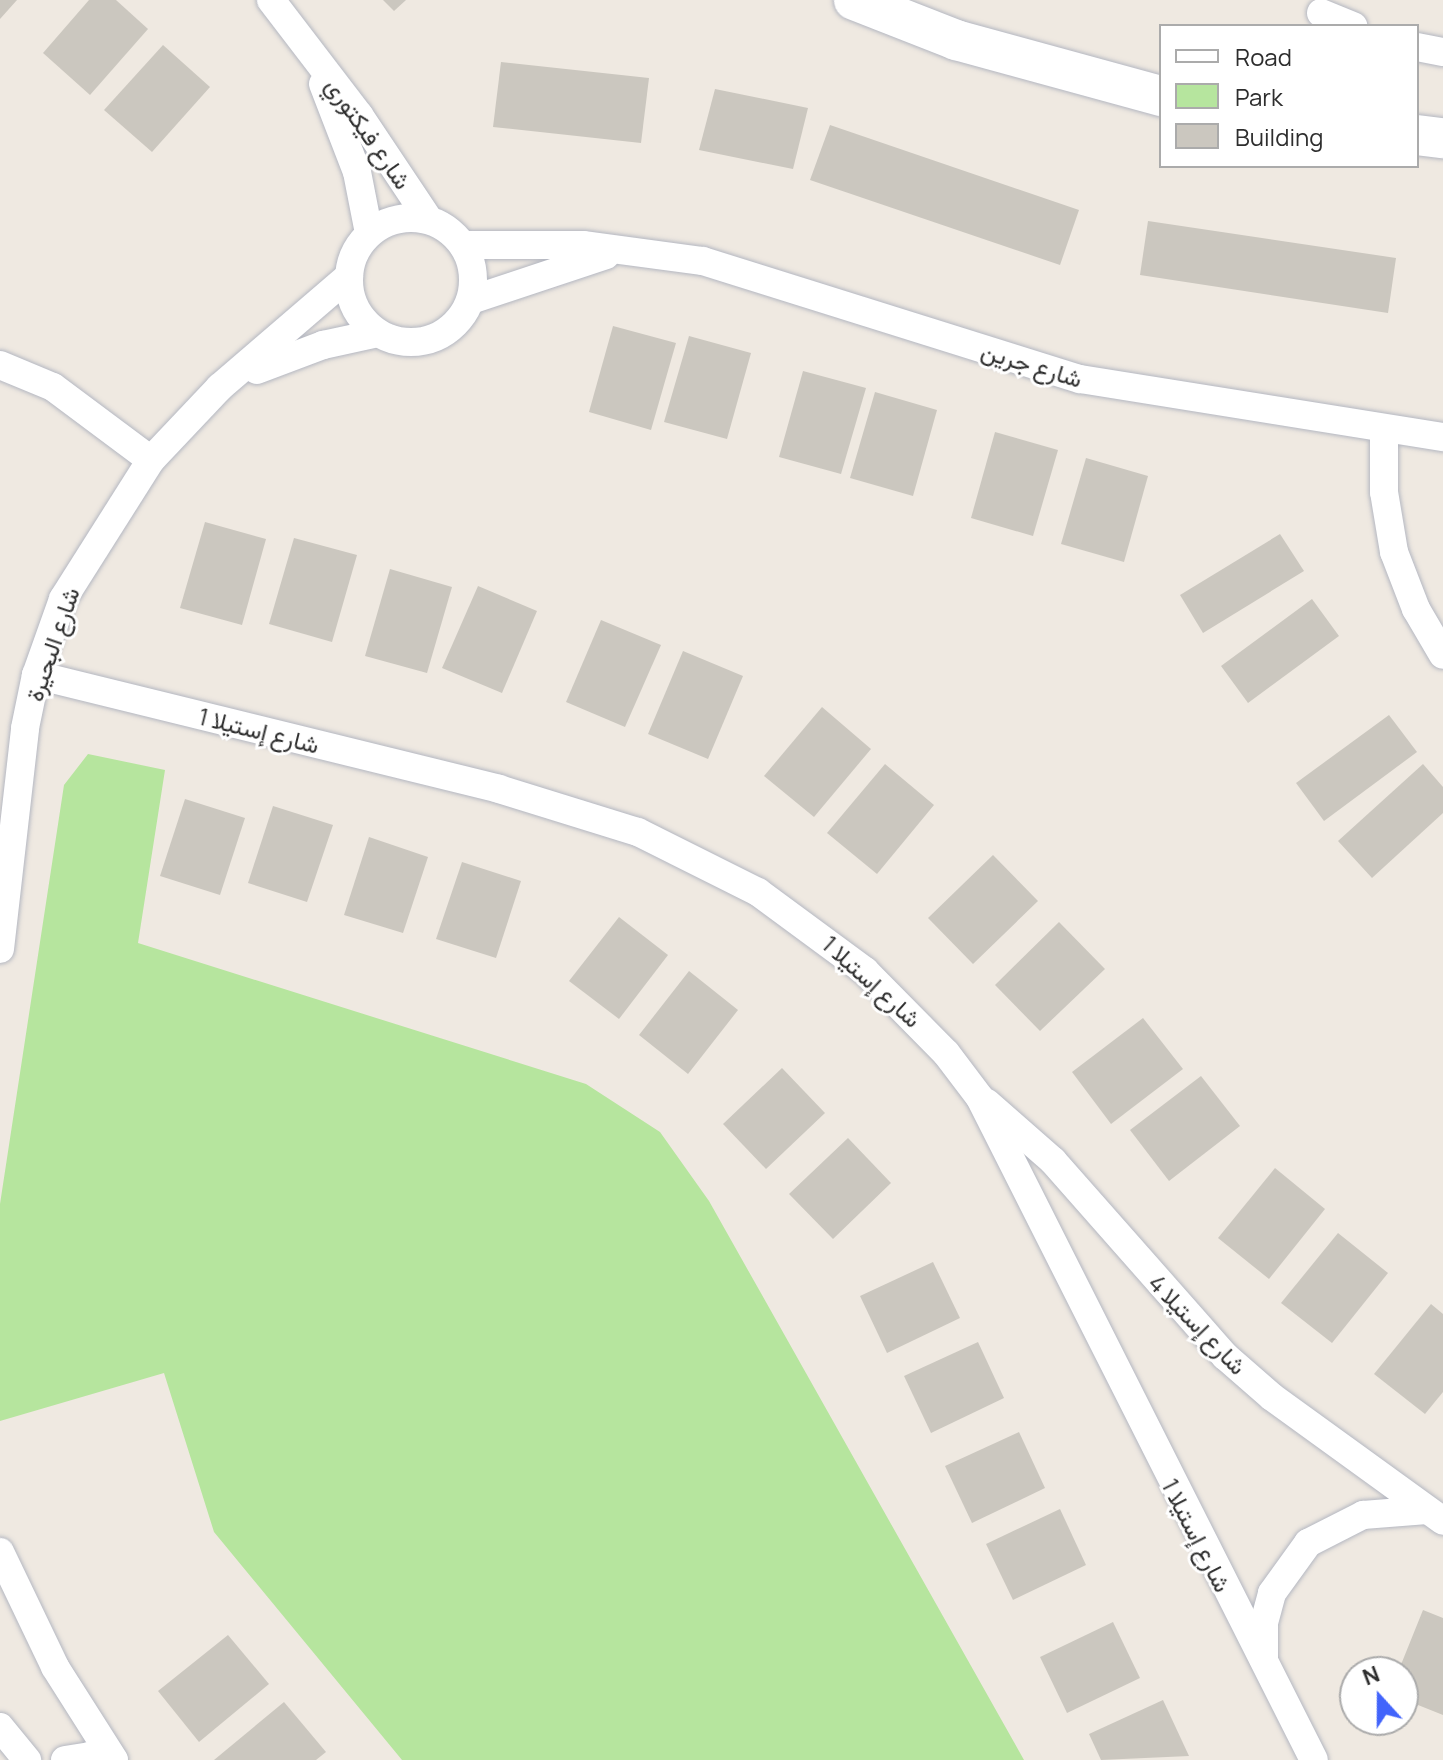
<!DOCTYPE html>
<meta charset="utf-8">
<style>
body{margin:0}
#map{position:relative;width:1443px;height:1760px;overflow:hidden;background:#efe9e1;font-family:Manrope,Vazirmatn,sans-serif}
div>[style]{position:absolute}
.green>*{inset:0;background:#b6e59e}
.building>*{inset:0;background:#cbc7bf}
.roads{filter:drop-shadow(0 0 2px #b4b7c1) drop-shadow(0 0 2px #b4b7c1)}
.street>*{height:28px;margin:-14px;padding:0 14px;transform-origin:14px;border-radius:14px;background:#fff}
.street>.ring{margin:-14px;padding:0;box-sizing:content-box;background:none;border:28px solid #fff;border-radius:50%}
.secondary>*{height:40px;margin:-20px;padding:0 20px;transform-origin:20px;border-radius:20px;background:#fff}
span{translate:-50% -50%;white-space:nowrap;text-align:center;line-height:1.15;-webkit-text-stroke:6px #fff;paint-order:stroke}
.street-label{font-size:24px;color:#2e2e2e}
.legend{position:absolute;left:1159px;top:24px;width:260px;height:144px;box-sizing:border-box;background:#fff;border:2px solid #ababab;margin:0;padding:10px 14px;list-style:none;font-size:24px;color:#2e2e2e}
.legend li{display:flex;align-items:center;gap:16px;height:40px}
.legend b{width:40px;border:2px solid #ababab}
.north{position:absolute;left:1339px;top:1656px;width:80px;height:80px;box-sizing:border-box;background:#fff;border:2px solid #ababab;border-radius:50%;rotate:339deg;font-size:22px;font-weight:700;line-height:32px;text-align:center;color:#2e2e2e}
.north::after{content:'';display:block;margin:auto;width:28px;height:36px;background:#4264fb;clip-path:polygon(50% 0,100% 100%,50% 72%,0 100%)}
</style>
<div id="map">
<div class="green">
<i style="clip-path:polygon(88px 754px,165px 770px,138px 943px,586px 1084px,660px 1132px,709px 1201px,1024px 1760px,402px 1760px,214px 1532px,164px 1373px,0 1421px,0 1204px,64px 785px)"></i>
</div>
<div class="building">
<i style="clip-path:polygon(0 0,17px 0,0 19px)"></i>
<i style="clip-path:polygon(89px 0,116px 0,148px 29px,90px 95px,43px 53px)"></i>
<i style="clip-path:polygon(383px 0,406px 0,394px 11px)"></i>
<i style="clip-path:polygon(163px 45px,210px 87px,152px 152px,104px 110px)"></i>
<i style="clip-path:polygon(501px 62px,649px 78px,641px 143px,493px 127px)"></i>
<i style="clip-path:polygon(715px 89px,808px 108px,793px 169px,699px 150px)"></i>
<i style="clip-path:polygon(830px 125px,1079px 210px,1060px 265px,810px 180px)"></i>
<i style="clip-path:polygon(1148px 221px,1396px 258px,1388px 313px,1140px 275px)"></i>
<i style="clip-path:polygon(613px 326px,676px 343px,651px 430px,589px 412px)"></i>
<i style="clip-path:polygon(689px 336px,751px 353px,727px 439px,664px 422px)"></i>
<i style="clip-path:polygon(803px 371px,866px 388px,841px 474px,779px 457px)"></i>
<i style="clip-path:polygon(875px 392px,937px 410px,913px 496px,850px 478px)"></i>
<i style="clip-path:polygon(995px 432px,1058px 450px,1033px 536px,971px 518px)"></i>
<i style="clip-path:polygon(1086px 458px,1148px 476px,1124px 562px,1061px 544px)"></i>
<i style="clip-path:polygon(205px 522px,266px 539px,242px 625px,180px 608px)"></i>
<i style="clip-path:polygon(1280px 534px,1304px 571px,1203px 633px,1180px 595px)"></i>
<i style="clip-path:polygon(294px 538px,357px 555px,332px 642px,269px 624px)"></i>
<i style="clip-path:polygon(390px 569px,452px 587px,427px 673px,365px 656px)"></i>
<i style="clip-path:polygon(478px 586px,537px 611px,502px 693px,442px 668px)"></i>
<i style="clip-path:polygon(1312px 599px,1339px 636px,1248px 703px,1221px 666px)"></i>
<i style="clip-path:polygon(601px 620px,661px 645px,625px 727px,566px 702px)"></i>
<i style="clip-path:polygon(683px 651px,743px 676px,708px 759px,648px 734px)"></i>
<i style="clip-path:polygon(822px 707px,871px 749px,814px 817px,764px 776px)"></i>
<i style="clip-path:polygon(1389px 715px,1417px 752px,1324px 821px,1296px 783px)"></i>
<i style="clip-path:polygon(885px 764px,934px 805px,877px 874px,827px 833px)"></i>
<i style="clip-path:polygon(1423px 764px,1443px 787px,1443px 813px,1372px 878px,1338px 841px)"></i>
<i style="clip-path:polygon(185px 799px,245px 818px,220px 895px,160px 876px)"></i>
<i style="clip-path:polygon(273px 806px,333px 825px,307px 902px,248px 883px)"></i>
<i style="clip-path:polygon(369px 837px,428px 857px,403px 933px,344px 915px)"></i>
<i style="clip-path:polygon(993px 855px,1038px 901px,973px 964px,928px 918px)"></i>
<i style="clip-path:polygon(462px 862px,521px 881px,496px 958px,436px 939px)"></i>
<i style="clip-path:polygon(619px 917px,668px 955px,619px 1019px,569px 981px)"></i>
<i style="clip-path:polygon(1059px 922px,1105px 969px,1040px 1031px,995px 985px)"></i>
<i style="clip-path:polygon(689px 971px,738px 1010px,688px 1074px,639px 1035px)"></i>
<i style="clip-path:polygon(1143px 1018px,1183px 1069px,1111px 1124px,1072px 1072px)"></i>
<i style="clip-path:polygon(782px 1068px,825px 1113px,766px 1169px,723px 1124px)"></i>
<i style="clip-path:polygon(1201px 1076px,1240px 1126px,1169px 1181px,1130px 1130px)"></i>
<i style="clip-path:polygon(848px 1138px,891px 1183px,833px 1239px,789px 1194px)"></i>
<i style="clip-path:polygon(1275px 1168px,1325px 1209px,1269px 1279px,1218px 1238px)"></i>
<i style="clip-path:polygon(1338px 1233px,1388px 1273px,1332px 1343px,1281px 1303px)"></i>
<i style="clip-path:polygon(933px 1262px,960px 1318px,887px 1353px,860px 1296px)"></i>
<i style="clip-path:polygon(1431px 1304px,1443px 1314px,1443px 1392px,1425px 1414px,1374px 1374px)"></i>
<i style="clip-path:polygon(978px 1342px,1004px 1398px,931px 1433px,904px 1376px)"></i>
<i style="clip-path:polygon(1019px 1432px,1045px 1488px,972px 1523px,945px 1466px)"></i>
<i style="clip-path:polygon(1060px 1509px,1086px 1565px,1013px 1600px,986px 1544px)"></i>
<i style="clip-path:polygon(1423px 1610px,1443px 1618px,1443px 1715px,1403px 1699px,1403px 1672px,1398px 1672px)"></i>
<i style="clip-path:polygon(1113px 1622px,1140px 1678px,1067px 1713px,1040px 1657px)"></i>
<i style="clip-path:polygon(228px 1635px,269px 1684px,199px 1742px,158px 1691px)"></i>
<i style="clip-path:polygon(1163px 1700px,1189px 1756px,1101px 1760px,1089px 1734px)"></i>
<i style="clip-path:polygon(284px 1702px,326px 1752px,316px 1760px,214px 1760px)"></i>
</div>
<div class="roads">
<div class="street">
<i style="left:271px;top:0;width:145px;rotate:52.6deg"></i>
<i style="left:359px;top:115px;width:126px;rotate:56.3deg"></i>
<i style="left:1321px;top:13px;width:35px;rotate:22deg"></i>
<i style="left:1417px;top:47px;width:26px;rotate:11deg"></i>
<i style="left:323px;top:84px;width:94px;rotate:68.9deg"></i>
<i style="left:357px;top:172px;width:62px;rotate:78.9deg"></i>
<i class="ring" style="left:349px;top:218px;width:96px;height:96px"></i>
<i style="left:463px;top:245px;width:120px"></i>
<i style="left:583px;top:245px;width:121px;rotate:7.6deg"></i>
<i style="left:703px;top:261px;width:395px;rotate:17.4deg"></i>
<i style="left:1080px;top:379px;width:368px;rotate:9.1deg"></i>
<i style="left:471px;top:300px;width:142px;rotate:-18.4deg"></i>
<i style="left:0;top:365px;width:57px;rotate:22.5deg"></i>
<i style="left:53px;top:387px;width:122px;rotate:36.7deg"></i>
<i style="left:257px;top:370px;width:71px;rotate:-20.7deg"></i>
<i style="left:323px;top:345px;width:56px;rotate:-12.3deg"></i>
<i style="left:1384px;top:431px;width:61px;rotate:90deg"></i>
<i style="left:1384px;top:492px;width:61px;rotate:80.5deg"></i>
<i style="left:1394px;top:552px;width:61px;rotate:68.9deg"></i>
<i style="left:1416px;top:609px;width:53px;rotate:59.6deg"></i>
<i style="left:36px;top:675px;width:477px;rotate:13.8deg"></i>
<i style="left:499px;top:789px;width:145px;rotate:17.2deg"></i>
<i style="left:638px;top:832px;width:134px;rotate:26.6deg"></i>
<i style="left:758px;top:892px;width:133px;rotate:36.4deg"></i>
<i style="left:865px;top:971px;width:115px;rotate:45.4deg"></i>
<i style="left:946px;top:1053px;width:56px;rotate:52.9deg"></i>
<i style="left:980px;top:1098px;width:741px;rotate:63.23deg"></i>
<i style="left:0;top:949px;width:222px;rotate:-83.5deg"></i>
<i style="left:25px;top:728px;width:54px;rotate:-78.3deg"></i>
<i style="left:36px;top:675px;width:81px;rotate:-70.4deg"></i>
<i style="left:63px;top:599px;width:165px;rotate:-57.7deg"></i>
<i style="left:151px;top:460px;width:100px;rotate:-46.6deg"></i>
<i style="left:220px;top:387px;width:170px;rotate:-40.7deg"></i>
<i style="left:987px;top:1103px;width:88px;rotate:41.3deg"></i>
<i style="left:1053px;top:1161px;width:260px;rotate:48.6deg"></i>
<i style="left:1225px;top:1356px;width:62px;rotate:41.1deg"></i>
<i style="left:1272px;top:1397px;width:211px;rotate:35.9deg"></i>
<i style="left:0;top:1552px;width:127px;rotate:64.4deg"></i>
<i style="left:55px;top:1667px;width:110px;rotate:57.6deg"></i>
<i style="left:1264px;top:1660px;width:37px;rotate:-90deg"></i>
<i style="left:1264px;top:1623px;width:31px;rotate:-75deg"></i>
<i style="left:1272px;top:1593px;width:62px;rotate:-54.2deg"></i>
<i style="left:1308px;top:1543px;width:62px;rotate:-27deg"></i>
<i style="left:1363px;top:1515px;width:64px;rotate:-4.5deg"></i>
<i style="left:0;top:1727px;width:43px;rotate:50.7deg"></i>
<i style="left:65px;top:1760px;width:24px;rotate:-9deg"></i>
<i style="left:89px;top:1756px;width:25px;rotate:9deg"></i>
</div>
<div class="secondary">
<i style="left:854px;top:0;width:110px;rotate:21.4deg"></i>
<i style="left:956px;top:40px;width:213px;rotate:15.3deg"></i>
<i style="left:1417px;top:135px;width:26px;rotate:7deg"></i>
</div>
</div>
<div class="street-label">
<span style="left:369px;top:133px;rotate:55deg">شارع فيكتوري</span>
<span style="left:1032px;top:364px;rotate:17deg">شارع جرين</span>
<span style="left:52px;top:644px;rotate:-71deg">شارع البحيرة</span>
<span style="left:259px;top:730px;rotate:14deg">شارع إستيلا 1</span>
<span style="left:872px;top:981px;rotate:42deg">شارع إستيلا 1</span>
<span style="left:1198px;top:1324px;rotate:46deg">شارع إستيلا 4</span>
<span style="left:1197px;top:1535px;rotate:63deg">شارع إستيلا 1</span>
</div>
<ul class="legend">
<li><b style="height:10px;background:#fff"></b>Road</li>
<li><b style="height:22px;background:#b6e59e"></b>Park</li>
<li><b style="height:22px;background:#cbc7bf"></b>Building</li>
</ul>
<div class="north">N</div>
</div>
